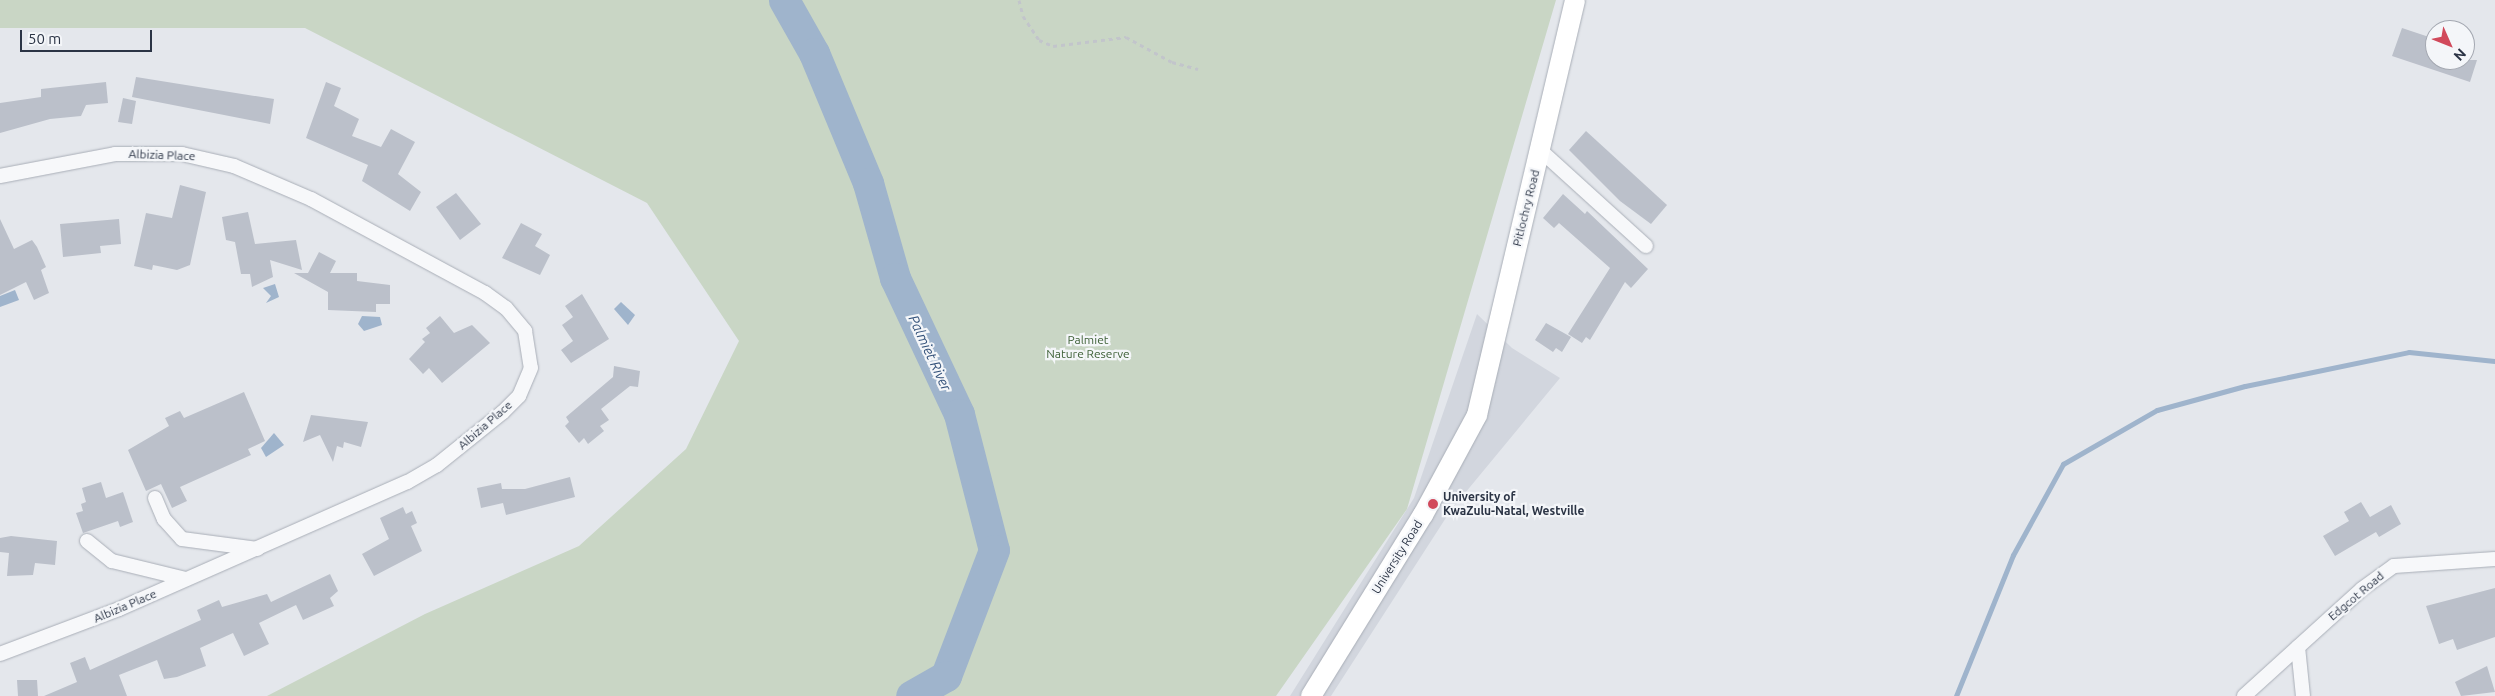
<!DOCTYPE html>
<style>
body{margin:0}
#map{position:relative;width:2495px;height:696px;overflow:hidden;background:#e4e7ec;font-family:Ubuntu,sans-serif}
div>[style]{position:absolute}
.built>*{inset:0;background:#d2d6de}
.green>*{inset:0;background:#c9d6c5}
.water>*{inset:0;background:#9fb4cc}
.stream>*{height:5px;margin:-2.5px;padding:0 2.5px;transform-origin:2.5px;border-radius:2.5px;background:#9fb4cc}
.river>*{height:31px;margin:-15.5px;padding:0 15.5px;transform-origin:15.5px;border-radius:15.5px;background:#9fb4cc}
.building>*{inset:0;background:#bbc0ca}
.path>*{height:3px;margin-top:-1.5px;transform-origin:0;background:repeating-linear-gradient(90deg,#c2c5cb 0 4px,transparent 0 8px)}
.roads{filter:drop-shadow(0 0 1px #a9aeb7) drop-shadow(0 0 1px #a9aeb7)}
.street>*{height:14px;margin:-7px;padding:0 7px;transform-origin:7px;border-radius:7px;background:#f7f8fa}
.secondary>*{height:20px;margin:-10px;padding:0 10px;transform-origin:10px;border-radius:10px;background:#fff}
.dots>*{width:14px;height:14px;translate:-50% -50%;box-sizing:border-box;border:2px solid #f4f6f9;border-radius:50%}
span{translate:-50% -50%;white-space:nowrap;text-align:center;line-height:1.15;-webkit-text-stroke:4.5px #f4f6f9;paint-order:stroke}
.street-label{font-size:12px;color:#2b3445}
.park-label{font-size:12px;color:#3f6138}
.poi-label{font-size:12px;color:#2b3445;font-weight:700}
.left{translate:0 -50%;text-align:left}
.water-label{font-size:14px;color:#34527a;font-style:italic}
.north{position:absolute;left:2425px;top:20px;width:50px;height:50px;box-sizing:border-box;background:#f4f6f9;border:1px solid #a4a8b1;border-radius:50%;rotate:134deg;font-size:14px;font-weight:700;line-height:20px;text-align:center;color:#2b3445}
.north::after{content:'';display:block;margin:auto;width:18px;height:22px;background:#d1495b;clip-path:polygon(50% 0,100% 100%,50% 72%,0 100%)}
.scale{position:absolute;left:20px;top:30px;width:132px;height:22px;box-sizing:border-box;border:2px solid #2b3445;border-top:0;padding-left:6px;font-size:15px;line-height:18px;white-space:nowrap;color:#2b3445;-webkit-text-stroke:4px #f4f6f9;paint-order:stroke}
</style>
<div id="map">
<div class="built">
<i style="clip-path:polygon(1477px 314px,1512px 348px,1560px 378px,1451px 510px,1331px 696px,1290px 696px,1414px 498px)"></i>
</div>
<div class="green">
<i style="clip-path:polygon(0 0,1556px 0,1407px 509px,1276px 696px,267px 696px,425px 614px,579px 546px,686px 449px,739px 341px,647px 203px,305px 28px,0 28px)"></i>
</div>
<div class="water">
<i style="clip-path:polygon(275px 284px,279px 297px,266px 303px,271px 296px,263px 288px)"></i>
<i style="clip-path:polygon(15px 290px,19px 300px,0 307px,0 296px)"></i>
<i style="clip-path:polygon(621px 302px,635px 315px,628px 325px,614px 309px)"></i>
<i style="clip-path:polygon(362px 316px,380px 317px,382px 325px,364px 331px,358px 324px)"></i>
<i style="clip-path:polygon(274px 433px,284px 445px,266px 457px,261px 448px)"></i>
</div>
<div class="stream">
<i style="left:1956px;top:696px;width:152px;rotate:-68deg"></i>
<i style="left:2013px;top:555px;width:104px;rotate:-61.2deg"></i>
<i style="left:2063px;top:464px;width:108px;rotate:-29.9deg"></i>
<i style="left:2157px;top:410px;width:91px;rotate:-15.3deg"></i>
<i style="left:2245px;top:386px;width:167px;rotate:-11.7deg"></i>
<i style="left:2409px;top:352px;width:86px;rotate:6deg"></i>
</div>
<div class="river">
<i style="left:784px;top:0;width:61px;rotate:60.5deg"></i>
<i style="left:814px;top:53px;width:141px;rotate:67.4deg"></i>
<i style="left:868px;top:183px;width:99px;rotate:74.1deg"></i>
<i style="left:895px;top:278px;width:150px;rotate:64.8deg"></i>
<i style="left:959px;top:414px;width:140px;rotate:75.6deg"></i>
<i style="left:994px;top:550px;width:135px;rotate:110.9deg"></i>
<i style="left:946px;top:676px;width:40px;rotate:150.3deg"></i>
</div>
<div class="building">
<i style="clip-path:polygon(2402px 28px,2435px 39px,2435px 60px,2477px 60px,2470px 82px,2392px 56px)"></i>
<i style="clip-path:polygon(136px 77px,274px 99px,270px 124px,132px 97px)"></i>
<i style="clip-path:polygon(106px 82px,108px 103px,86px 105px,81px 116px,50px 119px,0 133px,0 103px,41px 97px,41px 89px)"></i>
<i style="clip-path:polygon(326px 82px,341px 88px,334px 106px,359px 119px,352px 136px,381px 147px,391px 129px,415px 142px,398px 174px,421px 192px,410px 211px,362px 181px,368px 165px,306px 138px)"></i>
<i style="clip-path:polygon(123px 98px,136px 101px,132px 124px,118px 122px)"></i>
<i style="clip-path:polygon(1586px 131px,1667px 205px,1651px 224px,1620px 201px,1569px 150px)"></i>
<i style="clip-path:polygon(180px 185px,206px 192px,190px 265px,177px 270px,153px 265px,152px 270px,134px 266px,146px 213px,172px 218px)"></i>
<i style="clip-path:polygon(456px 193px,481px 224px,460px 240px,436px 207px)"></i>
<i style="clip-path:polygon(1563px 194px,1585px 214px,1587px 211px,1648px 269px,1631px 288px,1625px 282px,1590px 340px,1586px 337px,1582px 343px,1568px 334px,1610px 268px,1559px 223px,1554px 228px,1543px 218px)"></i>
<i style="clip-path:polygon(248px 212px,255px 244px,296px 240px,302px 270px,270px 260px,273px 277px,252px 287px,250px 274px,241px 274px,235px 242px,226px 240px,222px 217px)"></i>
<i style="clip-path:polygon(0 219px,14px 249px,32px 240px,37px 247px,46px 267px,41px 270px,49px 293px,34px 300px,26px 282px,0 295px)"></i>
<i style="clip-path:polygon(119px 219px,121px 244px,100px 246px,101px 253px,63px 257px,60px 224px)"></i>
<i style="clip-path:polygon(521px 223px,542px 234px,535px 246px,550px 255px,540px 275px,502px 258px)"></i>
<i style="clip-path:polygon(319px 252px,336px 261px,330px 273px,357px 273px,357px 281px,390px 285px,390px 304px,376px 304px,376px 312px,328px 310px,328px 292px,294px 273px,308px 273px)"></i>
<i style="clip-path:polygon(582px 294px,609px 339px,571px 363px,561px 350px,573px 341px,562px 325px,573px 317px,565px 306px)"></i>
<i style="clip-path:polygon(440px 316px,454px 333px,472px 325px,490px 343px,442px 383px,429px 368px,423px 374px,409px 359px,425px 342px,422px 339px,430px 333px,426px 328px)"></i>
<i style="clip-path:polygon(1546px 323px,1571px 337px,1562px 352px,1556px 348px,1553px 352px,1535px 340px)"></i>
<i style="clip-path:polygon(614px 366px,640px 371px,638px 387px,630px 386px,601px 409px,609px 420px,600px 426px,604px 431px,588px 444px,584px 438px,579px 443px,565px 426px,569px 422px,566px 417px,613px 377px)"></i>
<i style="clip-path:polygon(244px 392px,265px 441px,248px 449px,251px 455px,180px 487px,187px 501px,172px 508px,161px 484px,146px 491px,128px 450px,169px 426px,165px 418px,180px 411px,184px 418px)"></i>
<i style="clip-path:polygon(311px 415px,368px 422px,361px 447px,344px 442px,343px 448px,337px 446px,333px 462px,320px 435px,303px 442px)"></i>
<i style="clip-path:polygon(570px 477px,575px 497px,506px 515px,503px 503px,481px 508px,477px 488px,501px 483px,502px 489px,525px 489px)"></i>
<i style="clip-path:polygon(101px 482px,106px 498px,123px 492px,133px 522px,120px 527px,118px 521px,83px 533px,76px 513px,83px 511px,81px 504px,86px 502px,82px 488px)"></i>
<i style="clip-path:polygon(2361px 502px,2370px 517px,2391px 505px,2401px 524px,2379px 537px,2376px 532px,2335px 556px,2323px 536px,2349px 521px,2344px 512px)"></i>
<i style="clip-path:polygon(403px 507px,406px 514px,412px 511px,417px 523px,411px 526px,422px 551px,374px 576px,362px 554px,389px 539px,380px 518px)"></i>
<i style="clip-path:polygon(11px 536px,57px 541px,55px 565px,35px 563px,33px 575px,7px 576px,9px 553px,0 552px,0 538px)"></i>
<i style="clip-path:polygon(330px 574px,338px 591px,330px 598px,334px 606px,303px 620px,296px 605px,259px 623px,269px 644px,244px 656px,233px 633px,200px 648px,206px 666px,177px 677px,164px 679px,157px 660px,119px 675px,127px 696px,44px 696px,77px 682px,70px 663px,85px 657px,90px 670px,201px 620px,197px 610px,219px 600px,222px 607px,267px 594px,271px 602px)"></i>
<i style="clip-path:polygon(2495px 588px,2495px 637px,2457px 650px,2453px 639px,2439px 644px,2426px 606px)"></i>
<i style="clip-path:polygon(2487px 666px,2495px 692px,2461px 696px,2455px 682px)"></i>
<i style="clip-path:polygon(17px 680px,37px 680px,38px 696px,18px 696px)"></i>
</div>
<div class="path">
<i style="left:1019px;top:0;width:16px;rotate:76deg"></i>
<i style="left:1023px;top:16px;width:29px;rotate:56deg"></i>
<i style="left:1039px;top:40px;width:15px;rotate:23deg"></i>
<i style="left:1053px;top:46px;width:74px;rotate:-7deg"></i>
<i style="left:1126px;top:37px;width:52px;rotate:28.5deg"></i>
<i style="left:1172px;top:62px;width:27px;rotate:15deg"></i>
</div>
<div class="roads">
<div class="street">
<i style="left:1540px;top:150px;width:143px;rotate:42.2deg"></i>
<i style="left:0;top:176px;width:117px;rotate:-10.8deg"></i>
<i style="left:115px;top:154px;width:67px"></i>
<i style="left:182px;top:154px;width:53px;rotate:13deg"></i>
<i style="left:234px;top:166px;width:84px;rotate:23.2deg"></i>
<i style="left:311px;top:199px;width:198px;rotate:28.4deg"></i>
<i style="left:485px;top:293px;width:26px;rotate:36deg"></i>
<i style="left:506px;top:308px;width:30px;rotate:50deg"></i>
<i style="left:525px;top:331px;width:37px;rotate:81deg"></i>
<i style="left:531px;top:368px;width:30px;rotate:113deg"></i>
<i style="left:519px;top:396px;width:23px;rotate:135deg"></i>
<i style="left:503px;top:412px;width:85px;rotate:141.2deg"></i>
<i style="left:437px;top:465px;width:34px;rotate:150deg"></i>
<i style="left:407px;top:482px;width:315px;rotate:156.2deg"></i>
<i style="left:119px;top:609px;width:127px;rotate:159.3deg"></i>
<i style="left:155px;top:498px;width:23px;rotate:67deg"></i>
<i style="left:164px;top:519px;width:27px;rotate:48deg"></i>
<i style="left:182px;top:539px;width:76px;rotate:7.6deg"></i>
<i style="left:87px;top:541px;width:32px;rotate:39deg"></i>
<i style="left:112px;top:561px;width:76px;rotate:13.7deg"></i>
<i style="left:2298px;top:647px;width:49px;rotate:84.2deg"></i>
<i style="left:2244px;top:696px;width:159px;rotate:-42.2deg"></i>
<i style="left:2362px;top:589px;width:39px;rotate:-36deg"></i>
<i style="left:2394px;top:566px;width:101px;rotate:-4deg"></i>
</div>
<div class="secondary">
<i style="left:1311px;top:696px;width:213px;rotate:-58.3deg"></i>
<i style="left:1423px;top:515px;width:114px;rotate:-61.6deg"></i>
<i style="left:1477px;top:415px;width:426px;rotate:-76.7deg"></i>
</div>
</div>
<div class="dots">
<i style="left:1433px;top:504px;background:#d1495b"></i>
</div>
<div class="street-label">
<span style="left:162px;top:155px;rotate:2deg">Albizia Place</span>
<span style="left:1526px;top:208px;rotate:-76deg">Pitlochry Road</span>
<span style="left:485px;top:425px;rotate:-41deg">Albizia Place</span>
<span style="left:1397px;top:557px;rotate:-58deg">University Road</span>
<span style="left:2356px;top:596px;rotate:-40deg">Edgcot Road</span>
<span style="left:125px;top:606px;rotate:-23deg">Albizia Place</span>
</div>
<div class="park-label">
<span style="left:1088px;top:347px">Palmiet<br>Nature Reserve</span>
</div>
<div class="poi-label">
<span class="left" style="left:1443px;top:504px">University of<br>KwaZulu-Natal, Westville</span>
</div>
<div class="water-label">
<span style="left:930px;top:353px;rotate:65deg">Palmiet River</span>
</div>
<div class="north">N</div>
<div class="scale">50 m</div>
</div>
